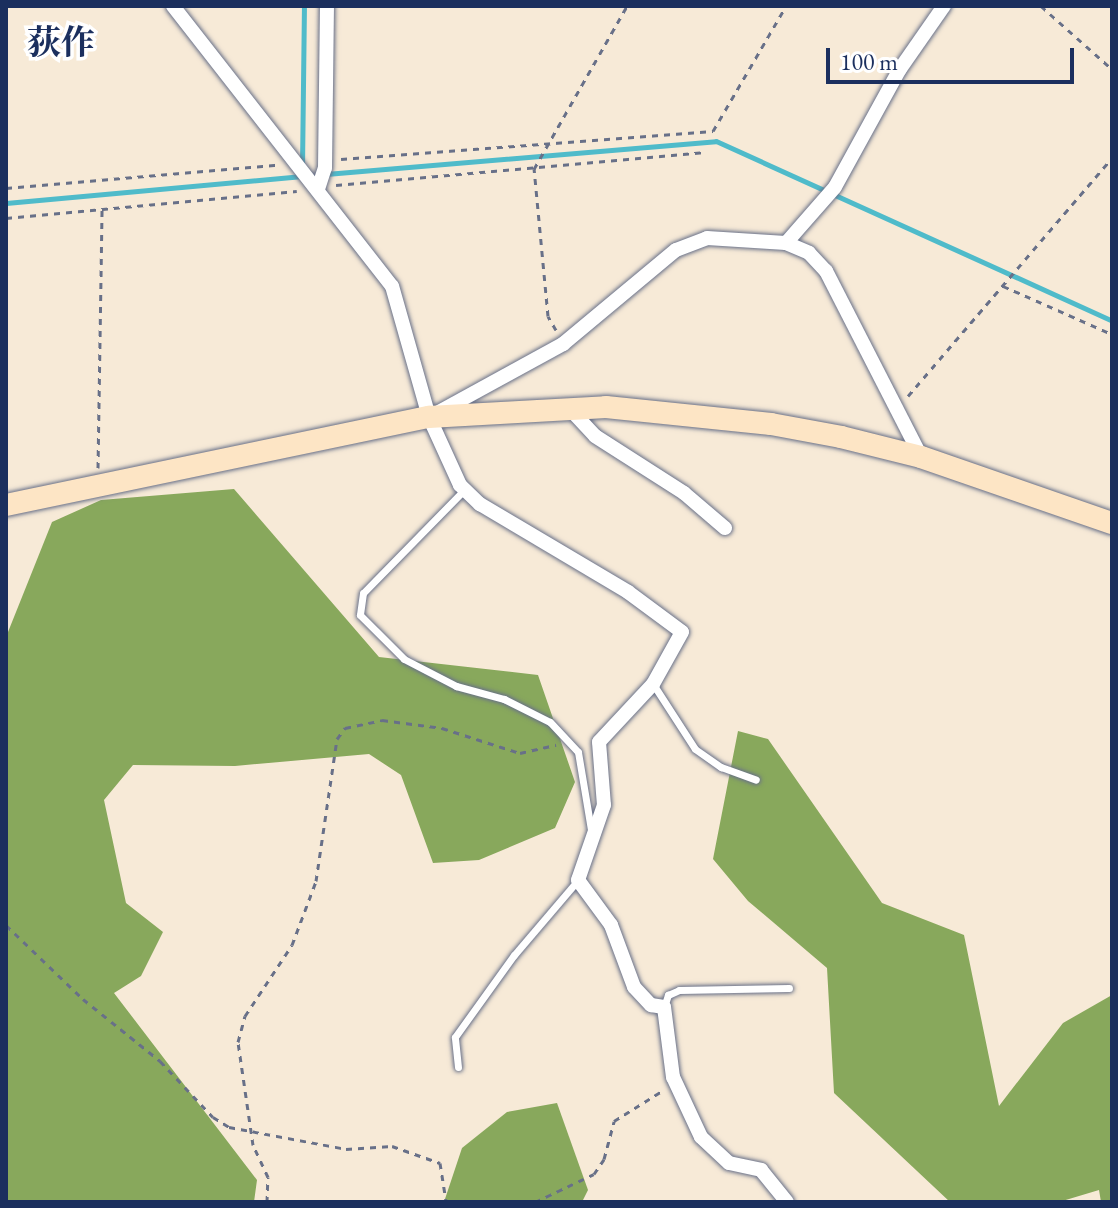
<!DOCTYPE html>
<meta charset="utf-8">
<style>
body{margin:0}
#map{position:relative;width:1118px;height:1208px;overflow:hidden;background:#f7ead7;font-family:"EB Garamond","Noto Serif JP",serif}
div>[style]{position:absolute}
.forest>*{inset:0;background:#88a85c}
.stream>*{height:5px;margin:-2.5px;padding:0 2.5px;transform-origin:2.5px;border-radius:2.5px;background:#4fbbca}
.path>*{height:3px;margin-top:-1.5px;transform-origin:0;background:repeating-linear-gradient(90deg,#687088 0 6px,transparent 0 12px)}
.roads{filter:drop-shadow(0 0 2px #687088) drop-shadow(0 0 2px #687088)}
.lane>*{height:7px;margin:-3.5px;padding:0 3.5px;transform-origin:3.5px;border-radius:3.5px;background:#fff}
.street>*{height:14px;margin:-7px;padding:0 7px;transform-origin:7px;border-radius:7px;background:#fff}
.secondary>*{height:22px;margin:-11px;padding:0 11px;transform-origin:11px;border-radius:11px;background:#fde5c5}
span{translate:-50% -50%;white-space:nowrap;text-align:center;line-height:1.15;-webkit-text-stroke:7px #fff;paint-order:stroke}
.quarter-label{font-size:34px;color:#1b2f5e;font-weight:700}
.frame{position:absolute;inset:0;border:8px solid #1b2f5e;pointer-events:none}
.scale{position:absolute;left:826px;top:48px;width:248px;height:36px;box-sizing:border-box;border:4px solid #1b2f5e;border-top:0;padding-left:10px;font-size:24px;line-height:28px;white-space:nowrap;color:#1b2f5e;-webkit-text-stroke:6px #fff;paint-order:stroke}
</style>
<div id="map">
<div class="forest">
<i style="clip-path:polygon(234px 489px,379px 657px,538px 675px,575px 782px,555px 828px,479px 860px,433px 863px,401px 775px,369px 754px,235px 766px,133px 765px,104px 800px,126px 903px,163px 932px,141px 976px,114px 993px,257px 1180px,254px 1202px,6px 1202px,6px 637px,52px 522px,101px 500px)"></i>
<i style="clip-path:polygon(738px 731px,768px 739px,882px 903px,964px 935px,999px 1106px,1063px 1023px,1112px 995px,1112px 1202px,1101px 1202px,1099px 1190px,1059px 1202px,950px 1202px,834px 1093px,827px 968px,748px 901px,713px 859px)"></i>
<i style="clip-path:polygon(557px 1103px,588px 1190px,582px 1202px,444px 1202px,462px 1148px,507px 1112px)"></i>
</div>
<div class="stream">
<i style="left:302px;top:167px;width:161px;rotate:-89.3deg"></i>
<i style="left:326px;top:174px;width:391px;rotate:-4.8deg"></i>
<i style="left:716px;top:141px;width:435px;rotate:24.4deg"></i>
<i style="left:6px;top:203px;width:295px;rotate:-5.2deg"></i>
</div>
<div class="path">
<i style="left:1041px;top:6px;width:95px;rotate:41.6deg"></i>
<i style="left:341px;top:159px;width:373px;rotate:-4.3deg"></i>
<i style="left:713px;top:131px;width:145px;rotate:-59.7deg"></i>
<i style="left:336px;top:185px;width:371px;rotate:-5.1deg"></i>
<i style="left:6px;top:188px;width:272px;rotate:-4.9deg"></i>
<i style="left:6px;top:218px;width:292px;rotate:-5.3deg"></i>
<i style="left:1003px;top:286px;width:119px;rotate:23.8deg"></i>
<i style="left:556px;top:330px;width:16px;rotate:-120deg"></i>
<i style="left:548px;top:316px;width:148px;rotate:-95.4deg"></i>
<i style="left:534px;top:169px;width:188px;rotate:-60.3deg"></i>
<i style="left:908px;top:396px;width:313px;rotate:-49.4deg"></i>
<i style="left:98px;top:468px;width:259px;rotate:-89.1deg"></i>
<i style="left:6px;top:925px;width:107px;rotate:43.9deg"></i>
<i style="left:83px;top:999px;width:99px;rotate:38.8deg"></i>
<i style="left:160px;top:1061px;width:77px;rotate:46.6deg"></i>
<i style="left:213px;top:1117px;width:19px;rotate:32deg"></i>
<i style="left:229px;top:1127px;width:119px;rotate:10.6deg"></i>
<i style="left:346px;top:1149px;width:46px;rotate:-3.7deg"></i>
<i style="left:392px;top:1146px;width:51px;rotate:19.5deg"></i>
<i style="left:440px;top:1163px;width:39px;rotate:81deg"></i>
<i style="left:267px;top:1202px;width:25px;rotate:-88deg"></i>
<i style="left:268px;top:1177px;width:35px;rotate:-115deg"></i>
<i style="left:253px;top:1145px;width:104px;rotate:-98.3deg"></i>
<i style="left:238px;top:1042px;width:27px;rotate:-75deg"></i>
<i style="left:245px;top:1016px;width:85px;rotate:-56.5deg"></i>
<i style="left:292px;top:945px;width:68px;rotate:-69.4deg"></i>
<i style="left:316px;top:881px;width:144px;rotate:-81.6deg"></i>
<i style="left:337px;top:739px;width:14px;rotate:-54deg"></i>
<i style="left:345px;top:728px;width:38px;rotate:-12deg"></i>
<i style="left:382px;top:720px;width:61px;rotate:7.6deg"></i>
<i style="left:442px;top:728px;width:82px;rotate:17.8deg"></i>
<i style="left:520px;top:753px;width:37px;rotate:-13deg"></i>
<i style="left:535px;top:1202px;width:65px;rotate:-25.4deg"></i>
<i style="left:594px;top:1174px;width:18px;rotate:-56deg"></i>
<i style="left:604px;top:1159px;width:39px;rotate:-75deg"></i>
<i style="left:614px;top:1121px;width:57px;rotate:-32deg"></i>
</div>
<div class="roads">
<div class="lane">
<i style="left:464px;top:490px;width:144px;rotate:134.4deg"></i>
<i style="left:363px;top:593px;width:22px;rotate:98deg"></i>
<i style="left:360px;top:615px;width:62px;rotate:45deg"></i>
<i style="left:404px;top:659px;width:59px;rotate:27.4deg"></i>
<i style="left:456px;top:686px;width:50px;rotate:15.2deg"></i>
<i style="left:504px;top:699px;width:51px;rotate:26.6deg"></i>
<i style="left:550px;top:722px;width:41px;rotate:47deg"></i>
<i style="left:578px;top:752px;width:79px;rotate:80.5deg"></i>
<i style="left:653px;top:684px;width:77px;rotate:57.1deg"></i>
<i style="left:695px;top:749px;width:32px;rotate:35deg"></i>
<i style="left:721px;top:767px;width:37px;rotate:20deg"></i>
<i style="left:664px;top:1007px;width:13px;rotate:-72deg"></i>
<i style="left:668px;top:995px;width:12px;rotate:-24deg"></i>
<i style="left:679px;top:990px;width:110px;rotate:-1deg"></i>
<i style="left:458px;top:1067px;width:30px;rotate:-96deg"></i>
<i style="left:455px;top:1037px;width:101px;rotate:-54.3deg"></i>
<i style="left:514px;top:955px;width:99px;rotate:-49.5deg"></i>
</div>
<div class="street">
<i style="left:173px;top:6px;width:355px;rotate:52deg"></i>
<i style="left:392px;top:286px;width:136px;rotate:74.2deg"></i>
<i style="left:429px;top:417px;width:75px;rotate:65.5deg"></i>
<i style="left:460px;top:485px;width:28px;rotate:44deg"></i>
<i style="left:480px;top:504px;width:172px;rotate:30.7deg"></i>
<i style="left:628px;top:592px;width:67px;rotate:36.5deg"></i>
<i style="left:682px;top:632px;width:60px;rotate:119.1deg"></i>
<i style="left:653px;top:684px;width:79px;rotate:133deg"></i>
<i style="left:599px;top:742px;width:63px;rotate:85.5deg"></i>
<i style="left:604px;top:805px;width:79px;rotate:109.1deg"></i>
<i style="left:578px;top:880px;width:56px;rotate:53.7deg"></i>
<i style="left:611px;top:925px;width:66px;rotate:69.6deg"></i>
<i style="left:634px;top:987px;width:25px;rotate:47deg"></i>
<i style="left:651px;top:1005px;width:13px;rotate:9deg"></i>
<i style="left:664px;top:1007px;width:71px;rotate:82.7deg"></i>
<i style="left:673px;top:1077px;width:66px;rotate:65deg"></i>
<i style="left:701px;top:1137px;width:38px;rotate:43deg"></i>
<i style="left:729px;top:1163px;width:33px;rotate:12deg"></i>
<i style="left:761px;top:1170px;width:41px;rotate:50.9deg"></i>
<i style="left:318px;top:189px;width:22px;rotate:-72deg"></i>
<i style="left:325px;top:168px;width:162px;rotate:-89.3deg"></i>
<i style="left:786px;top:243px;width:74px;rotate:-48.8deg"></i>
<i style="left:835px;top:187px;width:135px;rotate:-61.2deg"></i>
<i style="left:900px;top:69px;width:77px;rotate:-55.1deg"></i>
<i style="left:569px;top:408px;width:38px;rotate:47deg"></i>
<i style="left:595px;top:436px;width:106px;rotate:32.6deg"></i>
<i style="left:684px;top:493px;width:54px;rotate:40.5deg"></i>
<i style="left:437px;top:413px;width:144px;rotate:-28.7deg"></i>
<i style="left:563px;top:344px;width:147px;rotate:-39.8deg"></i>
<i style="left:676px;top:250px;width:33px;rotate:-21deg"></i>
<i style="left:707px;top:238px;width:79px;rotate:3.6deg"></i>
<i style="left:786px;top:243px;width:25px;rotate:23deg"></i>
<i style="left:809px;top:253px;width:25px;rotate:47deg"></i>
<i style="left:826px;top:271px;width:209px;rotate:62.9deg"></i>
</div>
<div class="secondary">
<i style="left:6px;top:505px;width:432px;rotate:-11.8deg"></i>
<i style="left:429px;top:417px;width:177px;rotate:-3.2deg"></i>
<i style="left:606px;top:407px;width:166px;rotate:5.9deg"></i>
<i style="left:771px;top:424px;width:71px;rotate:10.5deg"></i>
<i style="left:841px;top:437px;width:82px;rotate:14deg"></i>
<i style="left:921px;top:457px;width:202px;rotate:19.1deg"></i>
</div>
</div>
<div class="quarter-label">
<span style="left:61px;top:43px">荻作</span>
</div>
<div class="frame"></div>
<div class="scale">100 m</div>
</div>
